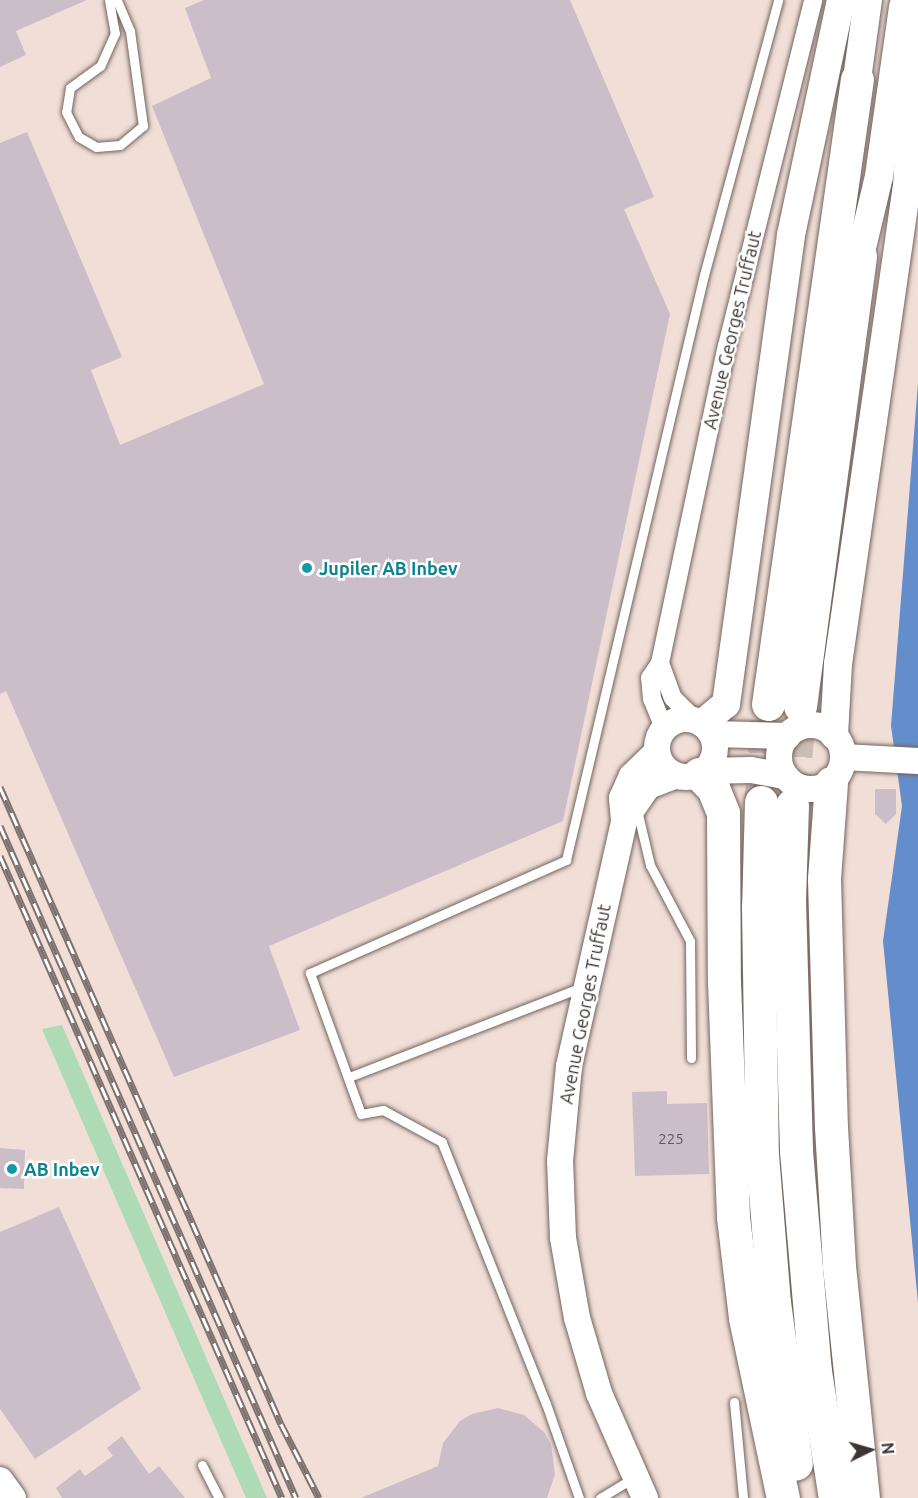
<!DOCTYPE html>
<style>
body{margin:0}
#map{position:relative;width:918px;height:1498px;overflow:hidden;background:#f0ded7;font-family:Ubuntu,sans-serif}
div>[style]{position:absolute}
.green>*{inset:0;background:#aedbb6}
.water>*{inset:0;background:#648ecb}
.building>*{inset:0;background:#ccbec9}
.highway-tunnel>*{height:33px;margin-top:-16.5px;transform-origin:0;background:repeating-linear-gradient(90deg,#ccbcb6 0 33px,transparent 0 49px)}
.roads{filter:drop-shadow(0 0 2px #74645e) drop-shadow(0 0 2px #74645e)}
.lane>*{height:9px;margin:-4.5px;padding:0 4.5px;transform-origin:4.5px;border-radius:4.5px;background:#fff}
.street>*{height:18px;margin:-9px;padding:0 9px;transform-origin:9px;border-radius:9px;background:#fff}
.secondary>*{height:26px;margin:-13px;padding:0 13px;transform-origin:13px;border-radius:13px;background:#fff}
.secondary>.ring{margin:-13px;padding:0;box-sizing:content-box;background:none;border:26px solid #fff;border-radius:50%}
.primary>*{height:28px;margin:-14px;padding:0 14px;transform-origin:14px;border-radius:14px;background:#fff}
.highway>*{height:33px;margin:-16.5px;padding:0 16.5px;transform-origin:16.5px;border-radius:16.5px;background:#fff}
.rail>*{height:7px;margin-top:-3.5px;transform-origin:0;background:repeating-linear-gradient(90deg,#fff 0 14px,#7e726f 0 28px);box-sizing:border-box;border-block:2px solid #7e726f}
.dots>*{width:16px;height:16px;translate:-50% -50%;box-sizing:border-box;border:3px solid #fff;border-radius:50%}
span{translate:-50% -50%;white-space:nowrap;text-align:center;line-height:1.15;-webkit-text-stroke:5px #fff;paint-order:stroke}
.number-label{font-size:15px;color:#615758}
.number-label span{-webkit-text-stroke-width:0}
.street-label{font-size:18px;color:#3d3533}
.culture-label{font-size:18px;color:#0d838f;font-weight:700}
.left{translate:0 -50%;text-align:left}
.north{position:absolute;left:840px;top:1420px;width:60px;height:60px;-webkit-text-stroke:4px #fff;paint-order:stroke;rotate:85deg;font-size:16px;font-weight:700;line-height:24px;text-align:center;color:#3d3533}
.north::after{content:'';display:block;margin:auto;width:21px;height:27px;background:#3d3533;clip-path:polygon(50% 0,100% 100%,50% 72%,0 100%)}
</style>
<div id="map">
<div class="green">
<i style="clip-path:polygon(62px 1025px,267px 1498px,246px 1498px,42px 1029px)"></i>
</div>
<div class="water">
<i style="clip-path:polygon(918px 383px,918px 1303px,883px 941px,902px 806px,891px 726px)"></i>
</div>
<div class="building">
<i style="clip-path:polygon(0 0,87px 0,16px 31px,26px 55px,0 67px)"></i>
<i style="clip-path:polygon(204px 0,570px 0,654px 197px,624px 209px,670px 314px,563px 821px,269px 946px,300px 1030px,174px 1077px,6px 691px,0 694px,0 143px,27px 132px,122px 357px,91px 370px,120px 445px,264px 384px,152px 106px,211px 78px,185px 8px)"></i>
<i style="clip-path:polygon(875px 789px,896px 789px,896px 814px,886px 824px,875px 814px)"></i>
<i style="clip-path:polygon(667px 1091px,667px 1104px,707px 1103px,709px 1174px,635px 1176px,632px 1092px)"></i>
<i style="clip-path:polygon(0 1148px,25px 1150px,24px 1189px,0 1188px)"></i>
<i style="clip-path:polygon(59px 1207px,141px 1389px,35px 1459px,0 1409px,0 1232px)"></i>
<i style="clip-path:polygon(498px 1408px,524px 1415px,544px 1432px,551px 1444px,555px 1474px,547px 1498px,361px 1498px,438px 1466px,443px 1443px,460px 1421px,472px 1414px)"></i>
<i style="clip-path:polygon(122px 1436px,149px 1474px,159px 1466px,185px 1498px,62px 1498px,56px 1488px,80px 1469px,85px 1476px,113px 1456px,107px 1448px)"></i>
</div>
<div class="highway-tunnel">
<i style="left:761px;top:802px;width:98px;rotate:-85.9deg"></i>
<i style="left:792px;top:805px;width:99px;rotate:-85.4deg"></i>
</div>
<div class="roads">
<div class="lane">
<i style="left:109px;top:0;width:34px;rotate:80deg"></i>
<i style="left:115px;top:33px;width:36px;rotate:114deg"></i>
<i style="left:100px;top:66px;width:37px;rotate:144deg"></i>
<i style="left:70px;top:88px;width:24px;rotate:99deg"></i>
<i style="left:66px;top:112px;width:28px;rotate:63deg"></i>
<i style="left:79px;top:137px;width:20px;rotate:30deg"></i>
<i style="left:96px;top:147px;width:24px;rotate:-5deg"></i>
<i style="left:120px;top:145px;width:30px;rotate:-40deg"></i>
<i style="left:143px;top:126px;width:96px;rotate:-97.8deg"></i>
<i style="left:130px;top:31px;width:34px;rotate:-113deg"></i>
<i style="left:637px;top:810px;width:57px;rotate:76.7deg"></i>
<i style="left:650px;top:865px;width:86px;rotate:62.2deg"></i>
<i style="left:690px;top:941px;width:117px;rotate:89.5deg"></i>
<i style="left:349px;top:1077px;width:253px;rotate:-21.1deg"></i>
<i style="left:734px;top:1402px;width:96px;rotate:84.6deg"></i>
<i style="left:202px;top:1465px;width:37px;rotate:63deg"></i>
<i style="left:579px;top:1498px;width:100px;rotate:-109.3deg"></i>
<i style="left:546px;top:1404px;width:282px;rotate:-111.7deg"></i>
<i style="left:442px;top:1142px;width:67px;rotate:-151.5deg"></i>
<i style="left:383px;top:1110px;width:22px;rotate:170deg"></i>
<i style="left:361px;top:1114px;width:150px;rotate:-109.9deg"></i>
<i style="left:310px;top:973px;width:280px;rotate:-23.8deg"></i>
<i style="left:566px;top:860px;width:601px;rotate:-76.73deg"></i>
<i style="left:704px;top:275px;width:285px;rotate:-74.9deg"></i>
<i style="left:600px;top:1498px;width:39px;rotate:-31deg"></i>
</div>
<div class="street">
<i style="left:660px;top:663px;width:37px;rotate:70deg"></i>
<i style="left:673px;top:698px;width:30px;rotate:45deg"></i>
<i style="left:664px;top:728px;width:31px;rotate:-112deg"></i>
<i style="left:652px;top:699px;width:21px;rotate:-95deg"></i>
<i style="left:650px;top:678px;width:18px;rotate:-56deg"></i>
<i style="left:660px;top:663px;width:324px;rotate:-78.1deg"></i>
<i style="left:727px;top:346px;width:357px;rotate:-76deg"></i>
</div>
<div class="secondary">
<i class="ring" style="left:657px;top:719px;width:32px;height:32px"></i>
<i class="ring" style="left:779px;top:725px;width:38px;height:38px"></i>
<i style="left:713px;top:734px;width:75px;rotate:1.5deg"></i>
<i style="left:843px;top:757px;width:75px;rotate:3.1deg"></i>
<i style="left:703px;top:771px;width:48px;rotate:-1.2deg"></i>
<i style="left:751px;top:770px;width:35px;rotate:10deg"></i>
<i style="left:624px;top:821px;width:42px;rotate:-55.6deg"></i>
<i style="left:648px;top:786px;width:30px;rotate:-21deg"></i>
<i style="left:0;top:1480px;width:22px;rotate:54deg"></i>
<i style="left:645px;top:1498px;width:115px;rotate:-113.7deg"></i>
<i style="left:599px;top:1393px;width:78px;rotate:-106.3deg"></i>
<i style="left:577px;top:1318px;width:81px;rotate:-99.9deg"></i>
<i style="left:563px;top:1238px;width:77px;rotate:-92.2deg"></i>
<i style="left:560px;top:1161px;width:95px;rotate:-84.6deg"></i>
<i style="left:569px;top:1066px;width:251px;rotate:-77.3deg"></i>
<i style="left:624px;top:821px;width:23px;rotate:-95deg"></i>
<i style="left:622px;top:798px;width:24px;rotate:-66deg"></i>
<i style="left:632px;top:776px;width:35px;rotate:-44deg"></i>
</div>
<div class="primary">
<i style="left:857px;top:79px;width:80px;rotate:-82.1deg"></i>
<i style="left:860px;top:256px;width:82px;rotate:-76.6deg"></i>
<i style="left:879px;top:176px;width:171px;rotate:-81.9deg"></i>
<i style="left:703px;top:723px;width:30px;rotate:-40deg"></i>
<i style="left:726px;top:704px;width:473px;rotate:-82.1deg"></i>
<i style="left:791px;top:235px;width:240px;rotate:-78deg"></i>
<i style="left:834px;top:735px;width:71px;rotate:-86.8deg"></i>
<i style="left:838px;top:664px;width:482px;rotate:-81.8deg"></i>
<i style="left:907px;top:187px;width:181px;rotate:-86.5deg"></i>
</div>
<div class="highway">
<i style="left:768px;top:704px;width:631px;rotate:-81.9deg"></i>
<i style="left:800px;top:706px;width:454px;rotate:-82.4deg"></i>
<i style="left:699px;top:774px;width:20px;rotate:45deg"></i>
<i style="left:713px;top:788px;width:27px;rotate:68deg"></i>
<i style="left:723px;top:813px;width:169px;rotate:89.7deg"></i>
<i style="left:724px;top:982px;width:235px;rotate:87.8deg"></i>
<i style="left:733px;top:1217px;width:102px;rotate:83.2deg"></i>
<i style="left:745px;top:1318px;width:184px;rotate:78.1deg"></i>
<i style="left:831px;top:783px;width:96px;rotate:94.2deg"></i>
<i style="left:824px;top:879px;width:248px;rotate:88.4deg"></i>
<i style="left:831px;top:1127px;width:139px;rotate:86.7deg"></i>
<i style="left:839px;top:1266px;width:233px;rotate:84.1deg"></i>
<i style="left:761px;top:802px;width:105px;rotate:91.6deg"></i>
<i style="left:758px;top:907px;width:247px;rotate:89.1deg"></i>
<i style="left:762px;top:1154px;width:148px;rotate:85.4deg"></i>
<i style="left:774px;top:1302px;width:163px;rotate:82.3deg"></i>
<i style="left:792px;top:805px;width:95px;rotate:91.8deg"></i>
<i style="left:789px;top:900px;width:251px;rotate:88.4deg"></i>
<i style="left:796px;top:1151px;width:221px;rotate:85.1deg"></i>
<i style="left:815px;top:1371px;width:129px;rotate:81.1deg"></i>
</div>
</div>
<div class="rail">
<i style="left:0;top:787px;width:696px;rotate:66.2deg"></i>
<i style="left:281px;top:1424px;width:83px;rotate:62.8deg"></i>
<i style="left:0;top:826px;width:734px;rotate:66.23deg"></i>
<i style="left:0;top:856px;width:701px;rotate:66.29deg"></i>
</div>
<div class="dots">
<i style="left:307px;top:568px;background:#0f9aa8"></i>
<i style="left:12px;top:1169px;background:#0f9aa8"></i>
</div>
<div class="number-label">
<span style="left:671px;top:1139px">225</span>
</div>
<div class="street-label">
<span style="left:732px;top:330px;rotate:-77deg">Avenue Georges Truffaut</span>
<span style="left:585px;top:1004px;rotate:-79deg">Avenue Georges Truffaut</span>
</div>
<div class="culture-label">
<span class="left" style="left:319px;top:568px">Jupiler AB Inbev</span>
<span class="left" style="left:24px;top:1169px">AB Inbev</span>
</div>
<div class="north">N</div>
</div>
